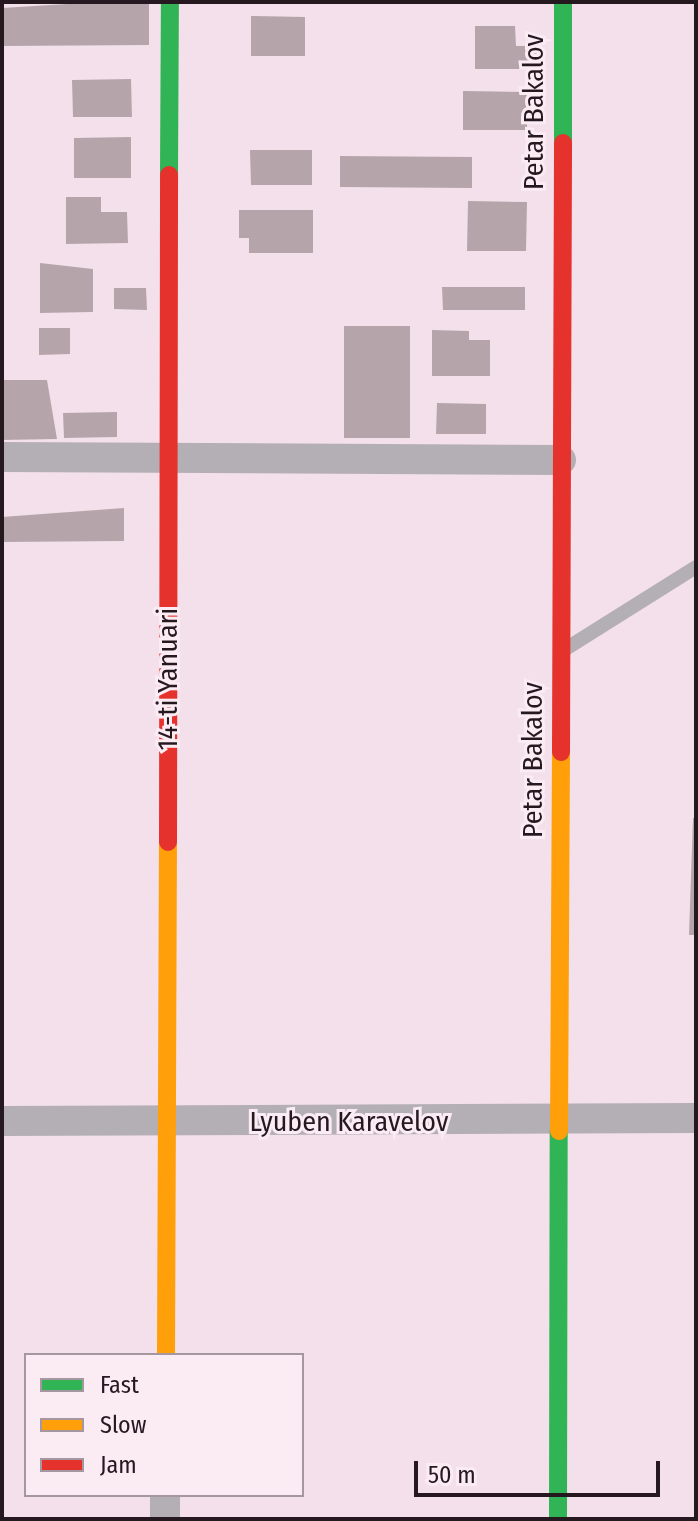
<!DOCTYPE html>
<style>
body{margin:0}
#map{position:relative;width:698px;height:1521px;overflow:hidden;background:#f4e0ea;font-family:"Fira Sans Condensed",sans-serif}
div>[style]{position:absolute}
.building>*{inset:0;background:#b5a5aa}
.lane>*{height:14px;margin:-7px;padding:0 7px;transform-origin:7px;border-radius:7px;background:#b4afb4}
.street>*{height:30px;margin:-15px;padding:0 15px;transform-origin:15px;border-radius:15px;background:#b4afb4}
.fast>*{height:18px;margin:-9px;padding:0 9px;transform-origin:9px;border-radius:9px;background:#30b455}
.slow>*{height:18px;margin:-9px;padding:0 9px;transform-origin:9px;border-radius:9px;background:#ff9f0a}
.jam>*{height:18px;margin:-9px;padding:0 9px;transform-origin:9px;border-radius:9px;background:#e5322d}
span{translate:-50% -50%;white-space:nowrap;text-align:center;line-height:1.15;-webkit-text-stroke:6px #fbecf4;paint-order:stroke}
.street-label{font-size:28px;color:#25181f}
.frame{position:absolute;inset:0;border:4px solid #25181f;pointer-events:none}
.legend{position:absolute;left:24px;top:1353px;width:280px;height:144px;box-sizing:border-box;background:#fbecf4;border:2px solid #a5979f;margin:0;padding:10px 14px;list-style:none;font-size:24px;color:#25181f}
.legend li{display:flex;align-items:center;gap:16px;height:40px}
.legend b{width:40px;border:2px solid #a5979f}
.scale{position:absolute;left:414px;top:1461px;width:246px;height:36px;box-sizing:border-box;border:4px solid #25181f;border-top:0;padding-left:10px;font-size:24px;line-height:28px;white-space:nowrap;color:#25181f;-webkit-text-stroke:6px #fbecf4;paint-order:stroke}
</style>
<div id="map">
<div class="building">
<i style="clip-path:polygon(99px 2px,149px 2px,149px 45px,2px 46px,2px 8px)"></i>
<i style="clip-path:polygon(251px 16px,305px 17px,305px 56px,251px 56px)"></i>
<i style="clip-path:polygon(475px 26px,515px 26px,516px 46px,537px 46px,537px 69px,475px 69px)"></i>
<i style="clip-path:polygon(131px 79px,132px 117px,73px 117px,72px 80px)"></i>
<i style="clip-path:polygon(463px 91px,527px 92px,527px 130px,463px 130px)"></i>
<i style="clip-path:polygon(131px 137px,131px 178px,74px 178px,74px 138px)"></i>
<i style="clip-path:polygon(250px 150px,312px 150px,312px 185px,251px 185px)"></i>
<i style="clip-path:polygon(340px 156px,472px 157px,472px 188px,340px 187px)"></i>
<i style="clip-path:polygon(66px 197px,101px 197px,101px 212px,127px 212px,128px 243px,66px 244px)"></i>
<i style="clip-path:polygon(468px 201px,527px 202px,526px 251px,467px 251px)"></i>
<i style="clip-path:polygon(239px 210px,313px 210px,313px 253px,249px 253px,249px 238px,239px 238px)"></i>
<i style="clip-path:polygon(40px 263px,93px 269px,93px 312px,40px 313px)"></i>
<i style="clip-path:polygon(442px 287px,525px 287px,525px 310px,443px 310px)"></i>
<i style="clip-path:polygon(114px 288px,146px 288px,147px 310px,114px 309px)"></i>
<i style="clip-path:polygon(344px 326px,410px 326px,410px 438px,344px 438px)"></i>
<i style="clip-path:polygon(39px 328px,70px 328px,70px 354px,39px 355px)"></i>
<i style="clip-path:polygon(432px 330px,469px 331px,469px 340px,490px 340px,490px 376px,432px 376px)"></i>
<i style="clip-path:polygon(2px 380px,47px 380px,57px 439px,2px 440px)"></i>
<i style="clip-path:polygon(437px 403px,486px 404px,486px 434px,436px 434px)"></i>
<i style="clip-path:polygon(117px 412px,117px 437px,64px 438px,63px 413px)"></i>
<i style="clip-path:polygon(124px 508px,124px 541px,2px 542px,2px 517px)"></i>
<i style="clip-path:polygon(693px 818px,696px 818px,696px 935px,689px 935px)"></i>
</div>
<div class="lane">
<i style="left:567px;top:648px;width:152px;rotate:-32.1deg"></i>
</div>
<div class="street">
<i style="left:2px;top:457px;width:559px;rotate:0.31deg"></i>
<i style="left:2px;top:1121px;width:694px;rotate:-0.25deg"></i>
<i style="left:165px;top:1519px;width:24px;rotate:-90deg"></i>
</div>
<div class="fast">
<i style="left:563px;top:143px;width:141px;rotate:-90deg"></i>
<i style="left:169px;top:175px;width:173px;rotate:-89.7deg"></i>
<i style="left:558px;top:1519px;width:388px;rotate:-89.9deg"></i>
</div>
<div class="slow">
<i style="left:559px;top:1131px;width:379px;rotate:-89.7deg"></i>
<i style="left:166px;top:1355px;width:513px;rotate:-89.78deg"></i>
</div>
<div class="jam">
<i style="left:561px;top:752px;width:609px;rotate:-89.81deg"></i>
<i style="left:168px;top:842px;width:667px;rotate:-89.91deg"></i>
</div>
<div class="street-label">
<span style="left:534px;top:112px;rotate:-90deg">Petar Bakalov</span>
<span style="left:168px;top:679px;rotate:-90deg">14-ti Yanuari</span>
<span style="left:533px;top:760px;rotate:-90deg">Petar Bakalov</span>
<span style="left:349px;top:1122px">Lyuben Karavelov</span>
</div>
<div class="frame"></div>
<ul class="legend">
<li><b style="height:10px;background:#30b455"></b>Fast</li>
<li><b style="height:10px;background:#ff9f0a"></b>Slow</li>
<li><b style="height:10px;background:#e5322d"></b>Jam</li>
</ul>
<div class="scale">50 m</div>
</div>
